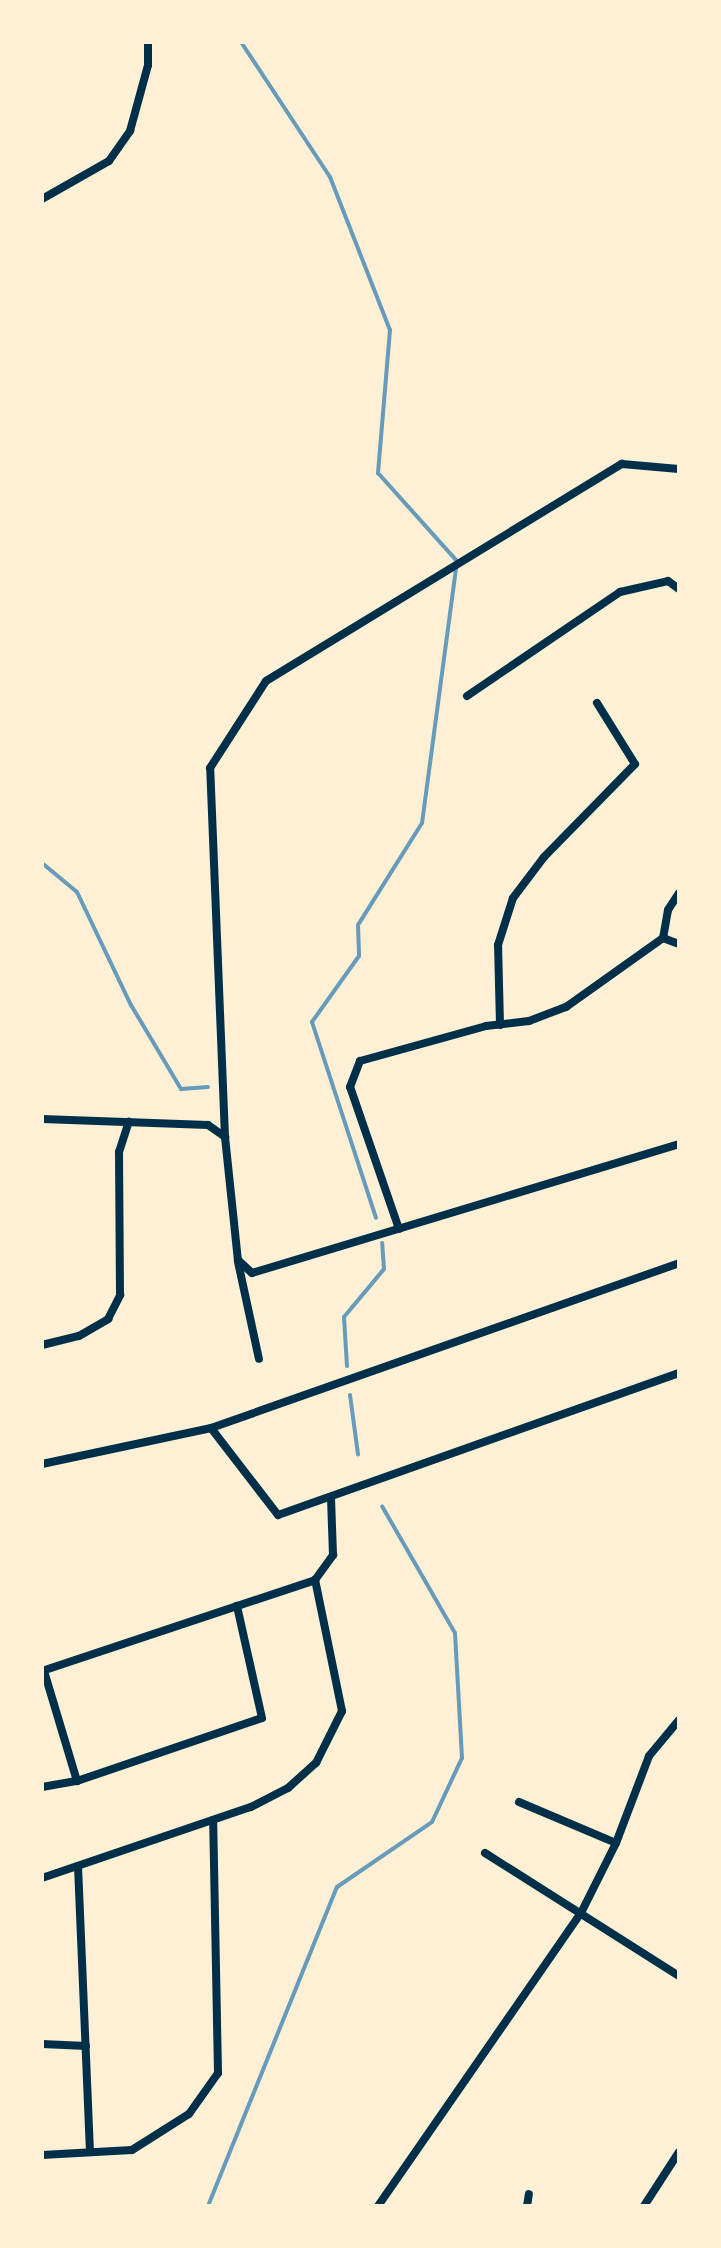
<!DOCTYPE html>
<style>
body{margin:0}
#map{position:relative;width:721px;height:2248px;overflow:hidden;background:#fdf0d5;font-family:"DM Sans",sans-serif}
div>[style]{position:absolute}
.stream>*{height:4px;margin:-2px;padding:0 2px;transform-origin:2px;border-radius:2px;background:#669bbc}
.minor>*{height:8px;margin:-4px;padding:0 4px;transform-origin:4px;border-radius:4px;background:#003049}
span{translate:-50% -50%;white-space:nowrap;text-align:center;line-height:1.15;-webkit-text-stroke:8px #fdf0d5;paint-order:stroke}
.frame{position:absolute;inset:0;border:44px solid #fdf0d5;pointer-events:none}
</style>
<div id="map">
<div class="stream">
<i style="left:241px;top:42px;width:162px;rotate:56.6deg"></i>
<i style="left:330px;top:177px;width:164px;rotate:68.6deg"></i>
<i style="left:390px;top:330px;width:144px;rotate:94.8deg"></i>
<i style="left:378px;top:473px;width:118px;rotate:48.1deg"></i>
<i style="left:457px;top:561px;width:264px;rotate:97.6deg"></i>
<i style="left:422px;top:823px;width:120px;rotate:122.1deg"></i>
<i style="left:358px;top:925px;width:31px;rotate:88deg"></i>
<i style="left:359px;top:956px;width:81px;rotate:125.5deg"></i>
<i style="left:312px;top:1022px;width:206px;rotate:71.9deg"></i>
<i style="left:42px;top:863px;width:45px;rotate:39.6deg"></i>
<i style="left:77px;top:892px;width:125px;rotate:64.5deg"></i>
<i style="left:131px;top:1005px;width:98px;rotate:59.2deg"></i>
<i style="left:181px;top:1089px;width:27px;rotate:-4deg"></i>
<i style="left:347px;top:1366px;width:49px;rotate:-93.5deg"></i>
<i style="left:344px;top:1317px;width:62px;rotate:-50.2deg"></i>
<i style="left:384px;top:1269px;width:26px;rotate:-94deg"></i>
<i style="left:350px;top:1395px;width:60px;rotate:82.3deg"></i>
<i style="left:208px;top:2206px;width:344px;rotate:-68deg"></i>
<i style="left:337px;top:1887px;width:115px;rotate:-34.4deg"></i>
<i style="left:432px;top:1822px;width:71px;rotate:-64.9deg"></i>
<i style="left:462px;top:1758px;width:125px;rotate:-93.2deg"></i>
<i style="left:455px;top:1633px;width:146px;rotate:-119.9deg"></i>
</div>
<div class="minor">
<i style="left:42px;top:199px;width:77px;rotate:-29.6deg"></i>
<i style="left:109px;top:161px;width:37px;rotate:-55deg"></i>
<i style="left:130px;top:131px;width:68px;rotate:-74.7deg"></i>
<i style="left:148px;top:65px;width:23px;rotate:-90deg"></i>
<i style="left:467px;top:696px;width:185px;rotate:-34.2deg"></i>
<i style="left:620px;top:592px;width:49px;rotate:-12.9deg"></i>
<i style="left:668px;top:581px;width:14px;rotate:36deg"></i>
<i style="left:679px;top:893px;width:20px;rotate:123deg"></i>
<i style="left:668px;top:910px;width:28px;rotate:100deg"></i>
<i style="left:663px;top:938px;width:17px;rotate:21deg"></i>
<i style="left:500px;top:1025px;width:80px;rotate:-91.4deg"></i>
<i style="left:498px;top:945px;width:49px;rotate:-72.3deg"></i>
<i style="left:513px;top:898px;width:51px;rotate:-52.9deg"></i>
<i style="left:544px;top:857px;width:130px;rotate:-45.6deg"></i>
<i style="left:635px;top:764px;width:72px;rotate:-121.9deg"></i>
<i style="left:42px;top:1119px;width:166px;rotate:2.1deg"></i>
<i style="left:208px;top:1125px;width:21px;rotate:35deg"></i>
<i style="left:225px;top:1137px;width:124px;rotate:84deg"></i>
<i style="left:238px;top:1260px;width:19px;rotate:43deg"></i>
<i style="left:252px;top:1273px;width:446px;rotate:-16.8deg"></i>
<i style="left:225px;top:1137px;width:369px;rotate:-92.3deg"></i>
<i style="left:210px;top:768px;width:103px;rotate:-57.2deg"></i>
<i style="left:266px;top:681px;width:417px;rotate:-31.4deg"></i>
<i style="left:622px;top:464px;width:57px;rotate:5deg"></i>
<i style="left:399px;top:1229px;width:150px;rotate:-109deg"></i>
<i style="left:350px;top:1087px;width:28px;rotate:-69deg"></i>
<i style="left:360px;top:1061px;width:131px;rotate:-15.5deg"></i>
<i style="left:486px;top:1026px;width:43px;rotate:-6.6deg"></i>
<i style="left:529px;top:1021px;width:40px;rotate:-21deg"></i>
<i style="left:566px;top:1007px;width:119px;rotate:-35.4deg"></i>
<i style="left:238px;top:1262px;width:99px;rotate:77.8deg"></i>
<i style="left:42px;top:1345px;width:38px;rotate:-14deg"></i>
<i style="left:79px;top:1336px;width:34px;rotate:-30deg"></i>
<i style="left:108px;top:1319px;width:27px;rotate:-63deg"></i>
<i style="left:120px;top:1295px;width:143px;rotate:-90.4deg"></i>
<i style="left:119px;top:1152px;width:32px;rotate:-72deg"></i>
<i style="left:211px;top:1428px;width:110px;rotate:52.4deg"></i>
<i style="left:278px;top:1515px;width:425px;rotate:-19.5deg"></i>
<i style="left:42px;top:1464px;width:173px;rotate:-12deg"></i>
<i style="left:211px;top:1428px;width:496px;rotate:-19.4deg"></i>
<i style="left:42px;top:1671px;width:288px;rotate:-18.4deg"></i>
<i style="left:315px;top:1580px;width:31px;rotate:-54deg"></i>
<i style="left:333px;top:1555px;width:56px;rotate:-92deg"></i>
<i style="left:44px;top:1671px;width:115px;rotate:73.3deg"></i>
<i style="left:42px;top:1787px;width:36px;rotate:-10deg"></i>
<i style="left:77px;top:1781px;width:195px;rotate:-18.8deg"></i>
<i style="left:262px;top:1718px;width:115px;rotate:-102.6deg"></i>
<i style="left:519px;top:1802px;width:105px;rotate:22.9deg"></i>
<i style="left:485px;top:1853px;width:230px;rotate:32.4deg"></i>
<i style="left:78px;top:1866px;width:286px;rotate:87.6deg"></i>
<i style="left:42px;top:1878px;width:221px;rotate:-18.8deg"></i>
<i style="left:251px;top:1807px;width:42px;rotate:-27.2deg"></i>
<i style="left:288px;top:1788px;width:38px;rotate:-42deg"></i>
<i style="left:316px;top:1763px;width:58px;rotate:-63.4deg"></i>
<i style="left:342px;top:1711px;width:134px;rotate:-101.6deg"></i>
<i style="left:42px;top:2044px;width:44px;rotate:2.6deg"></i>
<i style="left:42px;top:2155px;width:90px;rotate:-3.2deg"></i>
<i style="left:132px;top:2150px;width:67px;rotate:-32.3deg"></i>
<i style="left:189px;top:2114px;width:50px;rotate:-54.7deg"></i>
<i style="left:218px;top:2073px;width:253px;rotate:-91.1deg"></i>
<i style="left:378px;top:2206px;width:356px;rotate:-55.3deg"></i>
<i style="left:581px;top:1913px;width:78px;rotate:-63.4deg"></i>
<i style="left:616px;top:1843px;width:93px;rotate:-69.2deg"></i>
<i style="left:649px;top:1756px;width:47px;rotate:-50.2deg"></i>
<i style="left:527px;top:2206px;width:12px;rotate:-81deg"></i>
<i style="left:644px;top:2206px;width:64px;rotate:-57.1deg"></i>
</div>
<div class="frame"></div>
</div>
